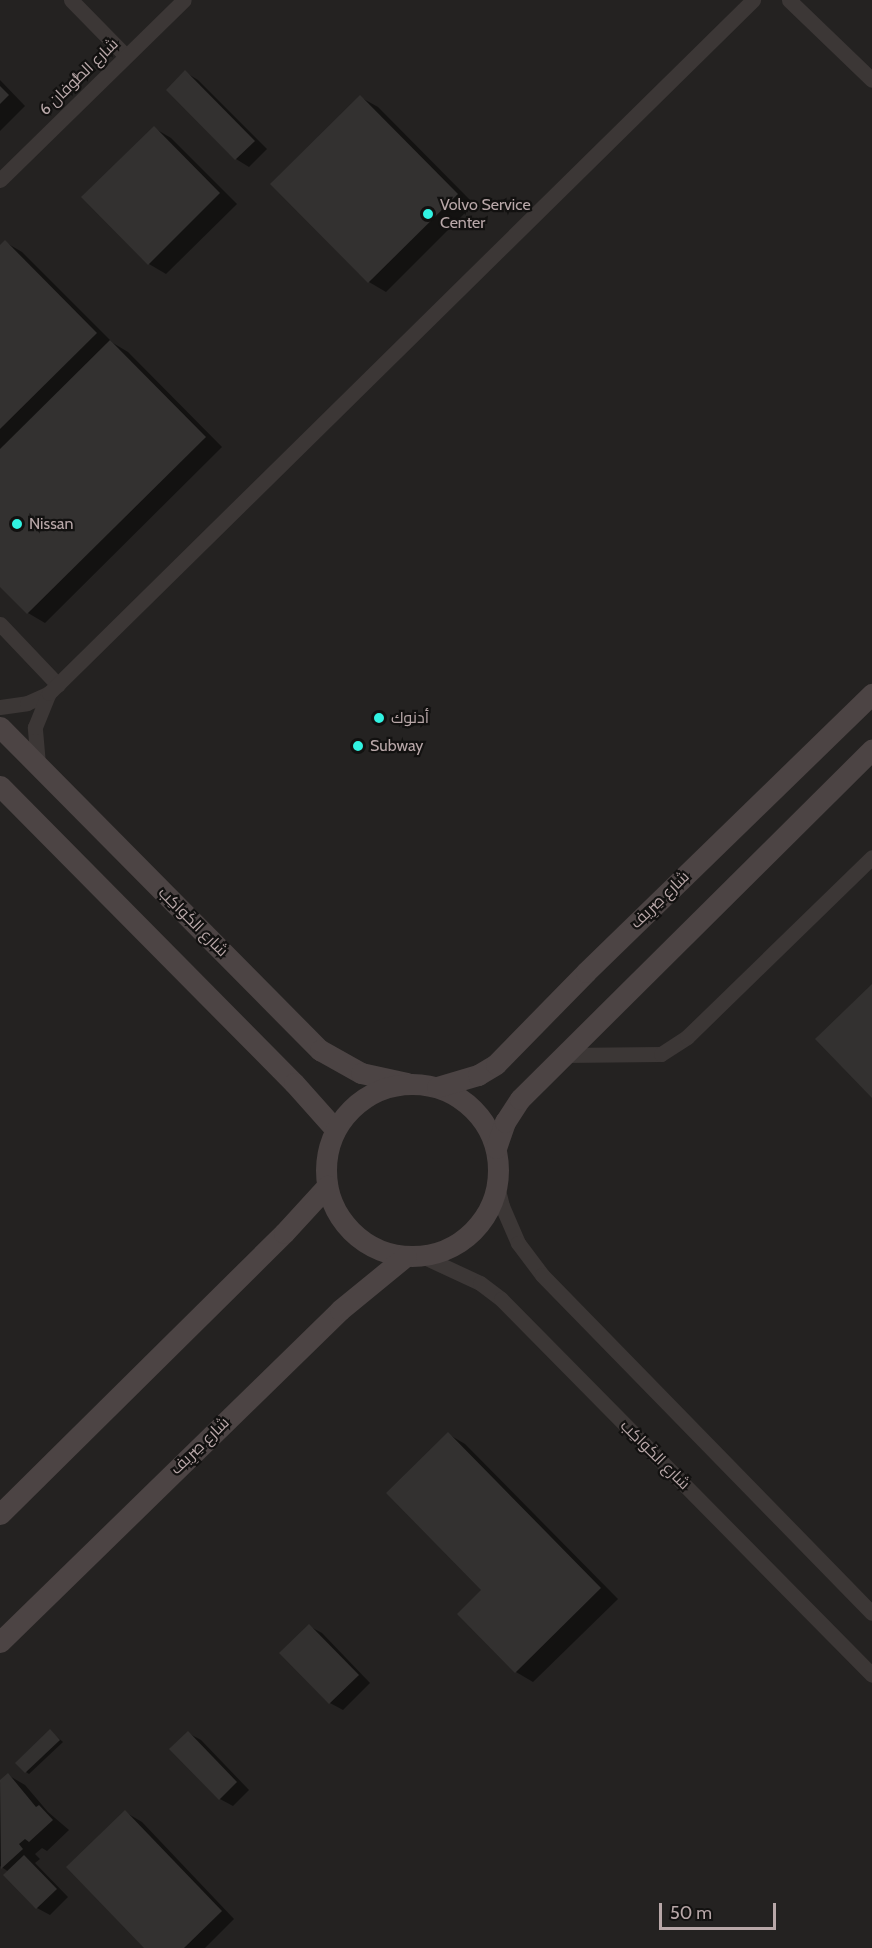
<!DOCTYPE html>
<meta charset="utf-8">
<style>
body{margin:0}
#map{position:relative;width:872px;height:1948px;overflow:hidden;background:#171615;font-family:Cabin,Cairo,sans-serif}
div>[style]{position:absolute}
.built>*{inset:0;background:#242221}
.shadow>*{inset:0;background:#0007}
.building>*{inset:0;background:#333130}
.street>*{height:15px;margin:-7.5px;padding:0 7.5px;transform-origin:7.5px;border-radius:7.5px;background:#3c3736}
.secondary>*{height:21px;margin:-10.5px;padding:0 10.5px;transform-origin:10.5px;border-radius:10.5px;background:#4c4444}
.secondary>.ring{margin:-10.5px;padding:0;box-sizing:content-box;background:none;border:21px solid #4c4444;border-radius:50%}
.dots>*{width:16px;height:16px;translate:-50% -50%;box-sizing:border-box;border:3px solid #121110;border-radius:50%}
span{translate:-50% -50%;white-space:nowrap;text-align:center;line-height:1.15;-webkit-text-stroke:4.5px #121110;paint-order:stroke}
.street-label{font-size:16px;color:#b8a7a8}
.poi-label{font-size:16px;color:#b8a7a8}
.left{translate:0 -50%;text-align:left}
.scale{position:absolute;left:659px;top:1903px;width:117px;height:27px;box-sizing:border-box;border:3px solid #b8a7a8;border-top:0;padding-left:8px;font-size:18px;line-height:21px;white-space:nowrap;color:#b8a7a8;-webkit-text-stroke:4px #121110;paint-order:stroke}
</style>
<div id="map">
<div class="built">
<i style="clip-path:polygon(0 0,872px 0,872px 1948px,0 1948px)"></i>
</div>
<div class="shadow">
<i style="clip-path:polygon(185px 72px,198px 80px,267px 149px,249px 167px,236px 159px,168px 90px)"></i>
<i style="clip-path:polygon(0 80px,25px 106px,0 131px)"></i>
<i style="clip-path:polygon(360px 97px,378px 107px,474px 204px,386px 292px,369px 282px)"></i>
<i style="clip-path:polygon(154px 128px,171px 138px,237px 204px,166px 274px,149px 264px,83px 197px)"></i>
<i style="clip-path:polygon(5px 242px,22px 252px,113px 343px,128px 352px,222px 447px,45px 623px,28px 613px,0 585px,0 247px)"></i>
<i style="clip-path:polygon(448px 1434px,465px 1444px,618px 1599px,533px 1682px,516px 1672px,483px 1590px)"></i>
<i style="clip-path:polygon(309px 1626px,322px 1633px,370px 1683px,343px 1710px,330px 1703px)"></i>
<i style="clip-path:polygon(50px 1731px,63px 1742px,29px 1774px,26px 1772px)"></i>
<i style="clip-path:polygon(188px 1733px,201px 1740px,249px 1790px,233px 1806px,220px 1799px)"></i>
<i style="clip-path:polygon(8px 1775px,25px 1785px,48px 1812px,69px 1830px,47px 1851px,42px 1848px,35px 1854px,40px 1859px,35px 1863px,68px 1897px,50px 1915px,37px 1908px,9px 1872px,0 1866px,0 1782px)"></i>
<i style="clip-path:polygon(125px 1812px,142px 1822px,234px 1919px,205px 1948px,146px 1948px)"></i>
</div>
<div class="building">
<i style="clip-path:polygon(185px 70px,255px 141px,235px 160px,166px 90px)"></i>
<i style="clip-path:polygon(0 86px,9px 95px,0 104px)"></i>
<i style="clip-path:polygon(360px 95px,458px 194px,368px 283px,270px 184px)"></i>
<i style="clip-path:polygon(154px 126px,220px 193px,148px 265px,81px 197px)"></i>
<i style="clip-path:polygon(5px 240px,97px 333px,0 429px,0 245px)"></i>
<i style="clip-path:polygon(110px 340px,206px 437px,27px 614px,0 587px,0 449px)"></i>
<i style="clip-path:polygon(872px 984px,872px 1098px,815px 1039px)"></i>
<i style="clip-path:polygon(448px 1432px,601px 1588px,515px 1673px,457px 1614px,481px 1590px,386px 1493px)"></i>
<i style="clip-path:polygon(309px 1624px,359px 1675px,329px 1704px,279px 1653px)"></i>
<i style="clip-path:polygon(50px 1729px,60px 1740px,25px 1773px,15px 1763px)"></i>
<i style="clip-path:polygon(188px 1731px,237px 1782px,219px 1800px,169px 1749px)"></i>
<i style="clip-path:polygon(8px 1773px,36px 1807px,39px 1805px,53px 1820px,29px 1842px,25px 1839px,19px 1844px,23px 1849px,1px 1869px,0 1780px)"></i>
<i style="clip-path:polygon(125px 1810px,222px 1911px,184px 1948px,144px 1948px,66px 1867px)"></i>
<i style="clip-path:polygon(24px 1855px,57px 1889px,36px 1909px,3px 1875px)"></i>
</div>
<div class="street">
<i style="left:71px;top:0;width:78px;rotate:45.5deg"></i>
<i style="left:789px;top:0;width:115px;rotate:43.9deg"></i>
<i style="left:0;top:180px;width:257px;rotate:-44.4deg"></i>
<i style="left:0;top:624px;width:84px;rotate:46.4deg"></i>
<i style="left:0;top:707px;width:27px;rotate:-8deg"></i>
<i style="left:27px;top:703px;width:24px;rotate:-24deg"></i>
<i style="left:38px;top:764px;width:37px;rotate:-95deg"></i>
<i style="left:35px;top:727px;width:37px;rotate:-68deg"></i>
<i style="left:49px;top:693px;width:988px;rotate:-44.55deg"></i>
<i style="left:563px;top:1055px;width:98px;rotate:-0.6deg"></i>
<i style="left:661px;top:1054px;width:31px;rotate:-33deg"></i>
<i style="left:687px;top:1037px;width:258px;rotate:-44.2deg"></i>
<i style="left:497px;top:1186px;width:21px;rotate:76deg"></i>
<i style="left:502px;top:1206px;width:40px;rotate:66.6deg"></i>
<i style="left:518px;top:1243px;width:40px;rotate:53deg"></i>
<i style="left:542px;top:1275px;width:472px;rotate:45.7deg"></i>
<i style="left:422px;top:1256px;width:64px;rotate:25deg"></i>
<i style="left:480px;top:1283px;width:26px;rotate:37deg"></i>
<i style="left:501px;top:1299px;width:528px;rotate:45.38deg"></i>
</div>
<div class="secondary">
<i style="left:0;top:727px;width:455px;rotate:45.3deg"></i>
<i style="left:320px;top:1050px;width:47px;rotate:29.3deg"></i>
<i style="left:361px;top:1073px;width:47px;rotate:12.3deg"></i>
<i style="left:0;top:786px;width:418px;rotate:45.3deg"></i>
<i style="left:294px;top:1083px;width:62px;rotate:48.3deg"></i>
<i class="ring" style="left:326px;top:1084px;width:151px;height:151px"></i>
<i style="left:437px;top:1087px;width:43px;rotate:-16.3deg"></i>
<i style="left:478px;top:1075px;width:21px;rotate:-31deg"></i>
<i style="left:496px;top:1064px;width:129px;rotate:-45.6deg"></i>
<i style="left:586px;top:972px;width:399px;rotate:-44.2deg"></i>
<i style="left:496px;top:1148px;width:28px;rotate:-71deg"></i>
<i style="left:505px;top:1122px;width:27px;rotate:-57deg"></i>
<i style="left:520px;top:1099px;width:496px;rotate:-44.8deg"></i>
<i style="left:0;top:1514px;width:400px;rotate:-44.7deg"></i>
<i style="left:284px;top:1233px;width:64px;rotate:-47.5deg"></i>
<i style="left:0;top:1642px;width:475px;rotate:-44.3deg"></i>
<i style="left:340px;top:1310px;width:85px;rotate:-39.3deg"></i>
</div>
<div class="dots">
<i style="left:428px;top:214px;background:#31f3e2"></i>
<i style="left:17px;top:524px;background:#31f3e2"></i>
<i style="left:379px;top:718px;background:#31f3e2"></i>
<i style="left:358px;top:746px;background:#31f3e2"></i>
</div>
<div class="street-label">
<span style="left:79px;top:77px;rotate:-44deg">شارع الطُّوفان 6</span>
<span style="left:660px;top:900px;rotate:-44deg">شارع صِرِيف</span>
<span style="left:193px;top:922px;rotate:45deg">شارع الكَواكِب</span>
<span style="left:200px;top:1446px;rotate:-44deg">شارع صِرِيف</span>
<span style="left:655px;top:1455px;rotate:45deg">شارع الكَواكِب</span>
</div>
<div class="poi-label">
<span class="left" style="left:440px;top:214px">Volvo Service<br>Center</span>
<span class="left" style="left:29px;top:524px">Nissan</span>
<span class="left" style="left:391px;top:718px">أدنوك</span>
<span class="left" style="left:370px;top:746px">Subway</span>
</div>
<div class="scale">50 m</div>
</div>
